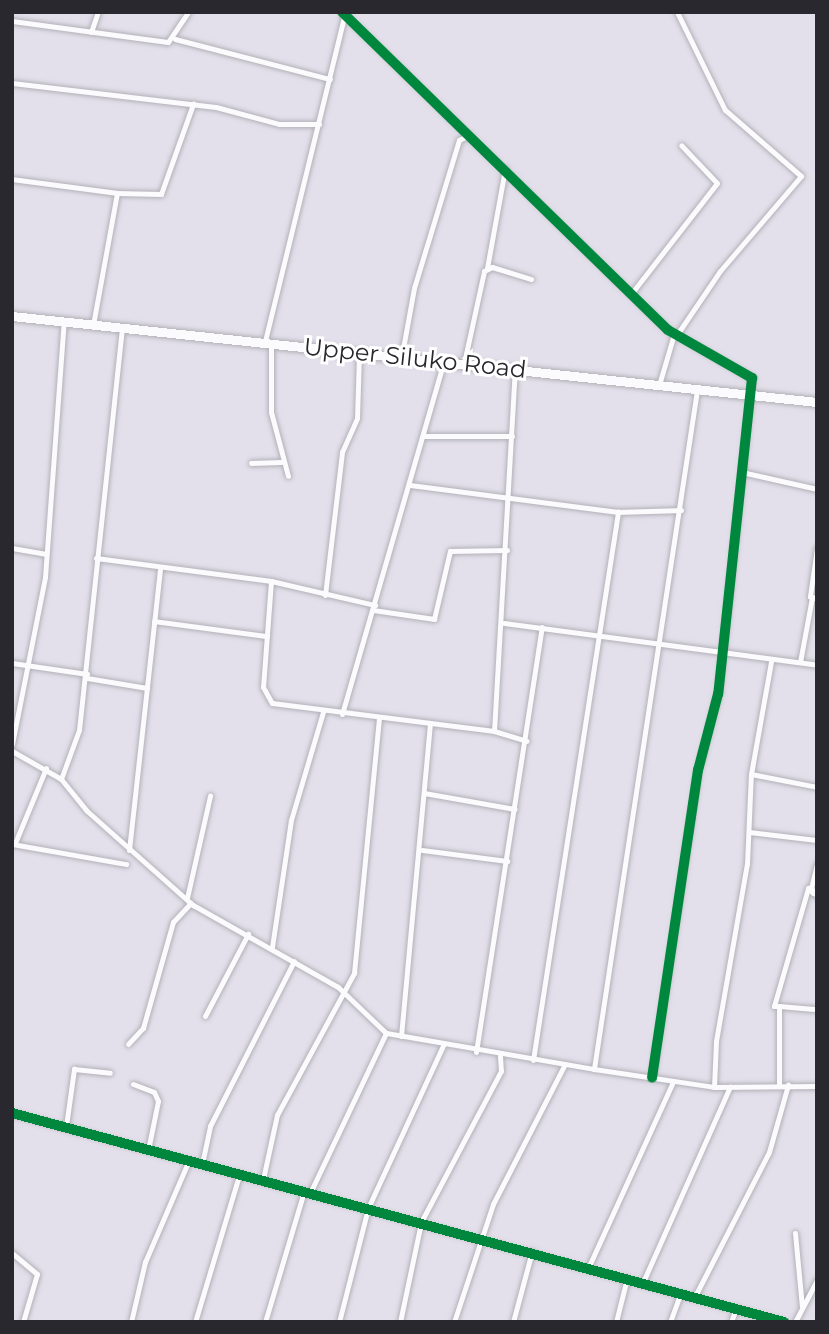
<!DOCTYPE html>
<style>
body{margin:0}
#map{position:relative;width:829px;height:1334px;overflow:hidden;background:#e3e0eb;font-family:Montserrat,sans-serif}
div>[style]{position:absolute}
.roads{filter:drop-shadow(0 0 2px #b3b1b8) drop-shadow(0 0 2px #b3b1b8)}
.minor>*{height:5px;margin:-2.5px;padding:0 2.5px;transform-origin:2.5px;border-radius:2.5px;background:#fbfafc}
.primary>*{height:9px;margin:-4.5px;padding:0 4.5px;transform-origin:4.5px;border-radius:4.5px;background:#fbfafc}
.cycleway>*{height:10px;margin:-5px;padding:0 5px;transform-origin:5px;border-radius:5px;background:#00873e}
span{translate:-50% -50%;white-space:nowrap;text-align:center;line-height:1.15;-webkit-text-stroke:6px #fff;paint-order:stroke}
.street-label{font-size:24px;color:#29282e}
.frame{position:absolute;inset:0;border:14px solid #29282e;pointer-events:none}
</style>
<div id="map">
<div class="roads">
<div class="minor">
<i style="left:342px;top:12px;width:455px;rotate:44.3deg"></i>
<i style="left:668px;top:330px;width:97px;rotate:29.7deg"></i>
<i style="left:752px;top:378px;width:318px;rotate:96.1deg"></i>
<i style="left:718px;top:694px;width:79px;rotate:104.7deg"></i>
<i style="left:698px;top:770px;width:311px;rotate:98.5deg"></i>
<i style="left:12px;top:21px;width:157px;rotate:7.7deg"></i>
<i style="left:168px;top:42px;width:36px;rotate:-56deg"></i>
<i style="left:91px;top:32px;width:21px;rotate:-71deg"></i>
<i style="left:175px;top:39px;width:160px;rotate:14.5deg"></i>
<i style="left:12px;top:83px;width:205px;rotate:6.7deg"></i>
<i style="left:216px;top:107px;width:65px;rotate:15.1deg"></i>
<i style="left:279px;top:124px;width:40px"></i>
<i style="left:12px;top:179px;width:106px;rotate:7.6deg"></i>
<i style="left:487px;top:268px;width:101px;rotate:-79.7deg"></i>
<i style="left:631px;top:294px;width:140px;rotate:-52.2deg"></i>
<i style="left:717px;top:183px;width:52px;rotate:-133.5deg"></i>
<i style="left:93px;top:325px;width:134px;rotate:-79.7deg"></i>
<i style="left:117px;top:193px;width:44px;rotate:1.3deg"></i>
<i style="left:161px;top:194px;width:96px;rotate:-70.4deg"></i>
<i style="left:676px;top:336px;width:78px;rotate:-55.9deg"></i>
<i style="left:720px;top:271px;width:125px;rotate:-49.5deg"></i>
<i style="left:801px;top:176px;width:101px;rotate:-139deg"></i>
<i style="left:725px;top:110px;width:109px;rotate:-116.1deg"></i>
<i style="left:265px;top:341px;width:337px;rotate:-76.3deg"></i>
<i style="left:271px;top:343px;width:69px;rotate:90deg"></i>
<i style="left:271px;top:412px;width:66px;rotate:75.1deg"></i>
<i style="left:402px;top:354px;width:67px;rotate:-79.7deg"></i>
<i style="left:414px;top:288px;width:155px;rotate:-73.1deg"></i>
<i style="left:459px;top:140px;width:11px;rotate:-27deg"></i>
<i style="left:464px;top:363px;width:94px;rotate:-77.7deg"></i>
<i style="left:484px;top:271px;width:9px;rotate:-27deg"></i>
<i style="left:492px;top:267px;width:41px;rotate:17.1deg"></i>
<i style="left:659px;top:385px;width:53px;rotate:-73.6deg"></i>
<i style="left:697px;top:390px;width:687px;rotate:98.63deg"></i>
<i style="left:594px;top:1069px;width:121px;rotate:8.5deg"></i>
<i style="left:714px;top:1087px;width:103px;rotate:-0.6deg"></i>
<i style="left:425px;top:436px;width:87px"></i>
<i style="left:251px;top:463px;width:30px;rotate:-2deg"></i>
<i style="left:746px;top:473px;width:73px;rotate:12.7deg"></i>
<i style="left:410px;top:485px;width:210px;rotate:7.4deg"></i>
<i style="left:12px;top:548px;width:35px;rotate:10deg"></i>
<i style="left:817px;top:548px;width:49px;rotate:98.3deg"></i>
<i style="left:810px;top:596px;width:8px;rotate:23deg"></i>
<i style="left:96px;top:558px;width:177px;rotate:7.5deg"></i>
<i style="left:271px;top:581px;width:107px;rotate:13deg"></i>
<i style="left:271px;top:581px;width:106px;rotate:94.3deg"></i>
<i style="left:263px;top:687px;width:18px;rotate:61deg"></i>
<i style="left:272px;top:703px;width:224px;rotate:7.2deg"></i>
<i style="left:494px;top:731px;width:34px;rotate:17deg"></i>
<i style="left:325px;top:595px;width:144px;rotate:-83.2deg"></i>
<i style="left:342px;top:452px;width:37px;rotate:-66deg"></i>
<i style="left:357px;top:418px;width:65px;rotate:-88.2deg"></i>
<i style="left:373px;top:610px;width:62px;rotate:8.4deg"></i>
<i style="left:434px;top:619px;width:70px;rotate:-76.8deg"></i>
<i style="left:450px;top:551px;width:57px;rotate:-1deg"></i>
<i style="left:154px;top:621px;width:114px;rotate:7.6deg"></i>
<i style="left:504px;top:623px;width:316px;rotate:7.6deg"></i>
<i style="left:800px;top:662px;width:66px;rotate:-79.5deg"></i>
<i style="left:12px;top:663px;width:76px;rotate:8.3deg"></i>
<i style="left:87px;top:678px;width:61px;rotate:9.5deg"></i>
<i style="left:342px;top:714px;width:368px;rotate:-73.9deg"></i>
<i style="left:494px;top:731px;width:362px;rotate:-86.7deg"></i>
<i style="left:12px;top:744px;width:170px;rotate:-78.8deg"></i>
<i style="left:45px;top:577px;width:257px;rotate:-85.8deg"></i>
<i style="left:12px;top:751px;width:56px;rotate:29.7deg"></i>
<i style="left:61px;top:779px;width:52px;rotate:-69.8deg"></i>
<i style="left:79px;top:730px;width:405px;rotate:-83.9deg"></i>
<i style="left:751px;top:774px;width:67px;rotate:11.1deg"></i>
<i style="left:61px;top:779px;width:41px;rotate:50.9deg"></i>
<i style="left:87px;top:811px;width:142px;rotate:41.6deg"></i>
<i style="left:193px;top:905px;width:167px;rotate:29.5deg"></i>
<i style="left:338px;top:987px;width:66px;rotate:43.8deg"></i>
<i style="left:386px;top:1033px;width:211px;rotate:9.8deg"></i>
<i style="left:424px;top:793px;width:92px;rotate:10deg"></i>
<i style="left:749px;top:832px;width:68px;rotate:6.7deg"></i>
<i style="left:15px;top:843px;width:81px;rotate:-67.5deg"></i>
<i style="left:12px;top:844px;width:116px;rotate:10deg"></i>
<i style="left:129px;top:850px;width:282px;rotate:-83.7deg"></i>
<i style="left:422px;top:850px;width:86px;rotate:7.4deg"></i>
<i style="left:817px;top:864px;width:25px;rotate:104deg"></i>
<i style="left:811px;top:888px;width:10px;rotate:53deg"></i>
<i style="left:187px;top:898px;width:105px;rotate:-77.3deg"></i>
<i style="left:272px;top:947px;width:128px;rotate:-81.5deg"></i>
<i style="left:291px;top:820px;width:113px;rotate:-73.5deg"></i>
<i style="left:779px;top:1006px;width:38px;rotate:5deg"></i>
<i style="left:205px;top:1016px;width:93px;rotate:-62.3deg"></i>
<i style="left:401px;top:1036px;width:314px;rotate:-84.7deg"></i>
<i style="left:128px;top:1044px;width:22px;rotate:-47deg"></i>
<i style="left:143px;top:1028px;width:110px;rotate:-74.2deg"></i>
<i style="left:173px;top:922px;width:26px;rotate:-47deg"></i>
<i style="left:476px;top:1052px;width:430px;rotate:-81.2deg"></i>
<i style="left:533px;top:1060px;width:555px;rotate:-81.18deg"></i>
<i style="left:618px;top:512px;width:63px;rotate:-1.8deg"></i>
<i style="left:133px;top:1084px;width:22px;rotate:21deg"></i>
<i style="left:154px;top:1092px;width:10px;rotate:66deg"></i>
<i style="left:158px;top:1101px;width:50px;rotate:101.5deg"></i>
<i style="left:779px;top:1085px;width:79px;rotate:-90deg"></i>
<i style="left:779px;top:1006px;width:5px;rotate:180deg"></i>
<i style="left:774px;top:1006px;width:123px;rotate:-73.9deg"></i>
<i style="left:808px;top:888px;width:7px;rotate:45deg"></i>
<i style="left:714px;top:1087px;width:46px;rotate:-87.5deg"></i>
<i style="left:716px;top:1041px;width:180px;rotate:-80.1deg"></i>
<i style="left:747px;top:864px;width:90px;rotate:-87.5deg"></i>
<i style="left:751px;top:774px;width:114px;rotate:-79.9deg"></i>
<i style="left:12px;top:1113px;width:800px;rotate:15.15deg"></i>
<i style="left:66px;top:1126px;width:58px;rotate:-82deg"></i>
<i style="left:74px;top:1069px;width:36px;rotate:6deg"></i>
<i style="left:202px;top:1164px;width:39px;rotate:-78deg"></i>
<i style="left:210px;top:1126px;width:185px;rotate:-63deg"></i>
<i style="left:263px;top:1179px;width:66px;rotate:-77.7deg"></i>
<i style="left:277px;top:1115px;width:162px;rotate:-61.5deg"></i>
<i style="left:354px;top:973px;width:257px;rotate:-84.4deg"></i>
<i style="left:310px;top:1193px;width:177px;rotate:-64.6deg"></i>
<i style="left:795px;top:1233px;width:74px;rotate:84.6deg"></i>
<i style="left:12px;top:1253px;width:33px;rotate:40deg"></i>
<i style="left:37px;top:1274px;width:50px;rotate:106.3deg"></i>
<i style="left:589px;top:1266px;width:202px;rotate:-65.5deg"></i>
<i style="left:643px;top:1282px;width:214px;rotate:-66deg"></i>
<i style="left:694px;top:1298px;width:164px;rotate:-62.8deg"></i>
<i style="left:769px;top:1152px;width:70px;rotate:-74.2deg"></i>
<i style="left:131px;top:1322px;width:62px;rotate:-76.9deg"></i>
<i style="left:145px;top:1262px;width:109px;rotate:-66.7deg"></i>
<i style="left:195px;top:1322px;width:153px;rotate:-73.3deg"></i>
<i style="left:265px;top:1322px;width:137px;rotate:-73.4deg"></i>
<i style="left:339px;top:1322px;width:118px;rotate:-75.7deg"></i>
<i style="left:368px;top:1208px;width:179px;rotate:-65.2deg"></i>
<i style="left:400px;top:1322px;width:102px;rotate:-78.1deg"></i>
<i style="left:421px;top:1222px;width:171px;rotate:-62.1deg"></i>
<i style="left:501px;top:1071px;width:15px;rotate:-94deg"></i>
<i style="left:454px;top:1322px;width:124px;rotate:-71.7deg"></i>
<i style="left:493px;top:1204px;width:157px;rotate:-62.8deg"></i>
<i style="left:513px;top:1322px;width:73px;rotate:-75deg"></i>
<i style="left:616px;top:1322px;width:45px;rotate:-76deg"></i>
<i style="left:670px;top:1322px;width:30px;rotate:-70deg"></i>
<i style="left:731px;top:1322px;width:15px;rotate:-70deg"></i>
<i style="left:795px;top:1322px;width:47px;rotate:-62.4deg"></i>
</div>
<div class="primary">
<i style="left:12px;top:316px;width:810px;rotate:6.1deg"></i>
</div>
</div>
<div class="cycleway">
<i style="left:342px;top:12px;width:455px;rotate:44.3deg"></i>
<i style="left:668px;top:330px;width:97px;rotate:29.7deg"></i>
<i style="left:752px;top:378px;width:318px;rotate:96.1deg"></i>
<i style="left:718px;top:694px;width:79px;rotate:104.7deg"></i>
<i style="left:698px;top:770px;width:311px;rotate:98.5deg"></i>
<i style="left:12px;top:1113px;width:800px;rotate:15.15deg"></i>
</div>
<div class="street-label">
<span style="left:415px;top:358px;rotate:6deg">Upper Siluko Road</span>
</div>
<div class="frame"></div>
</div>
